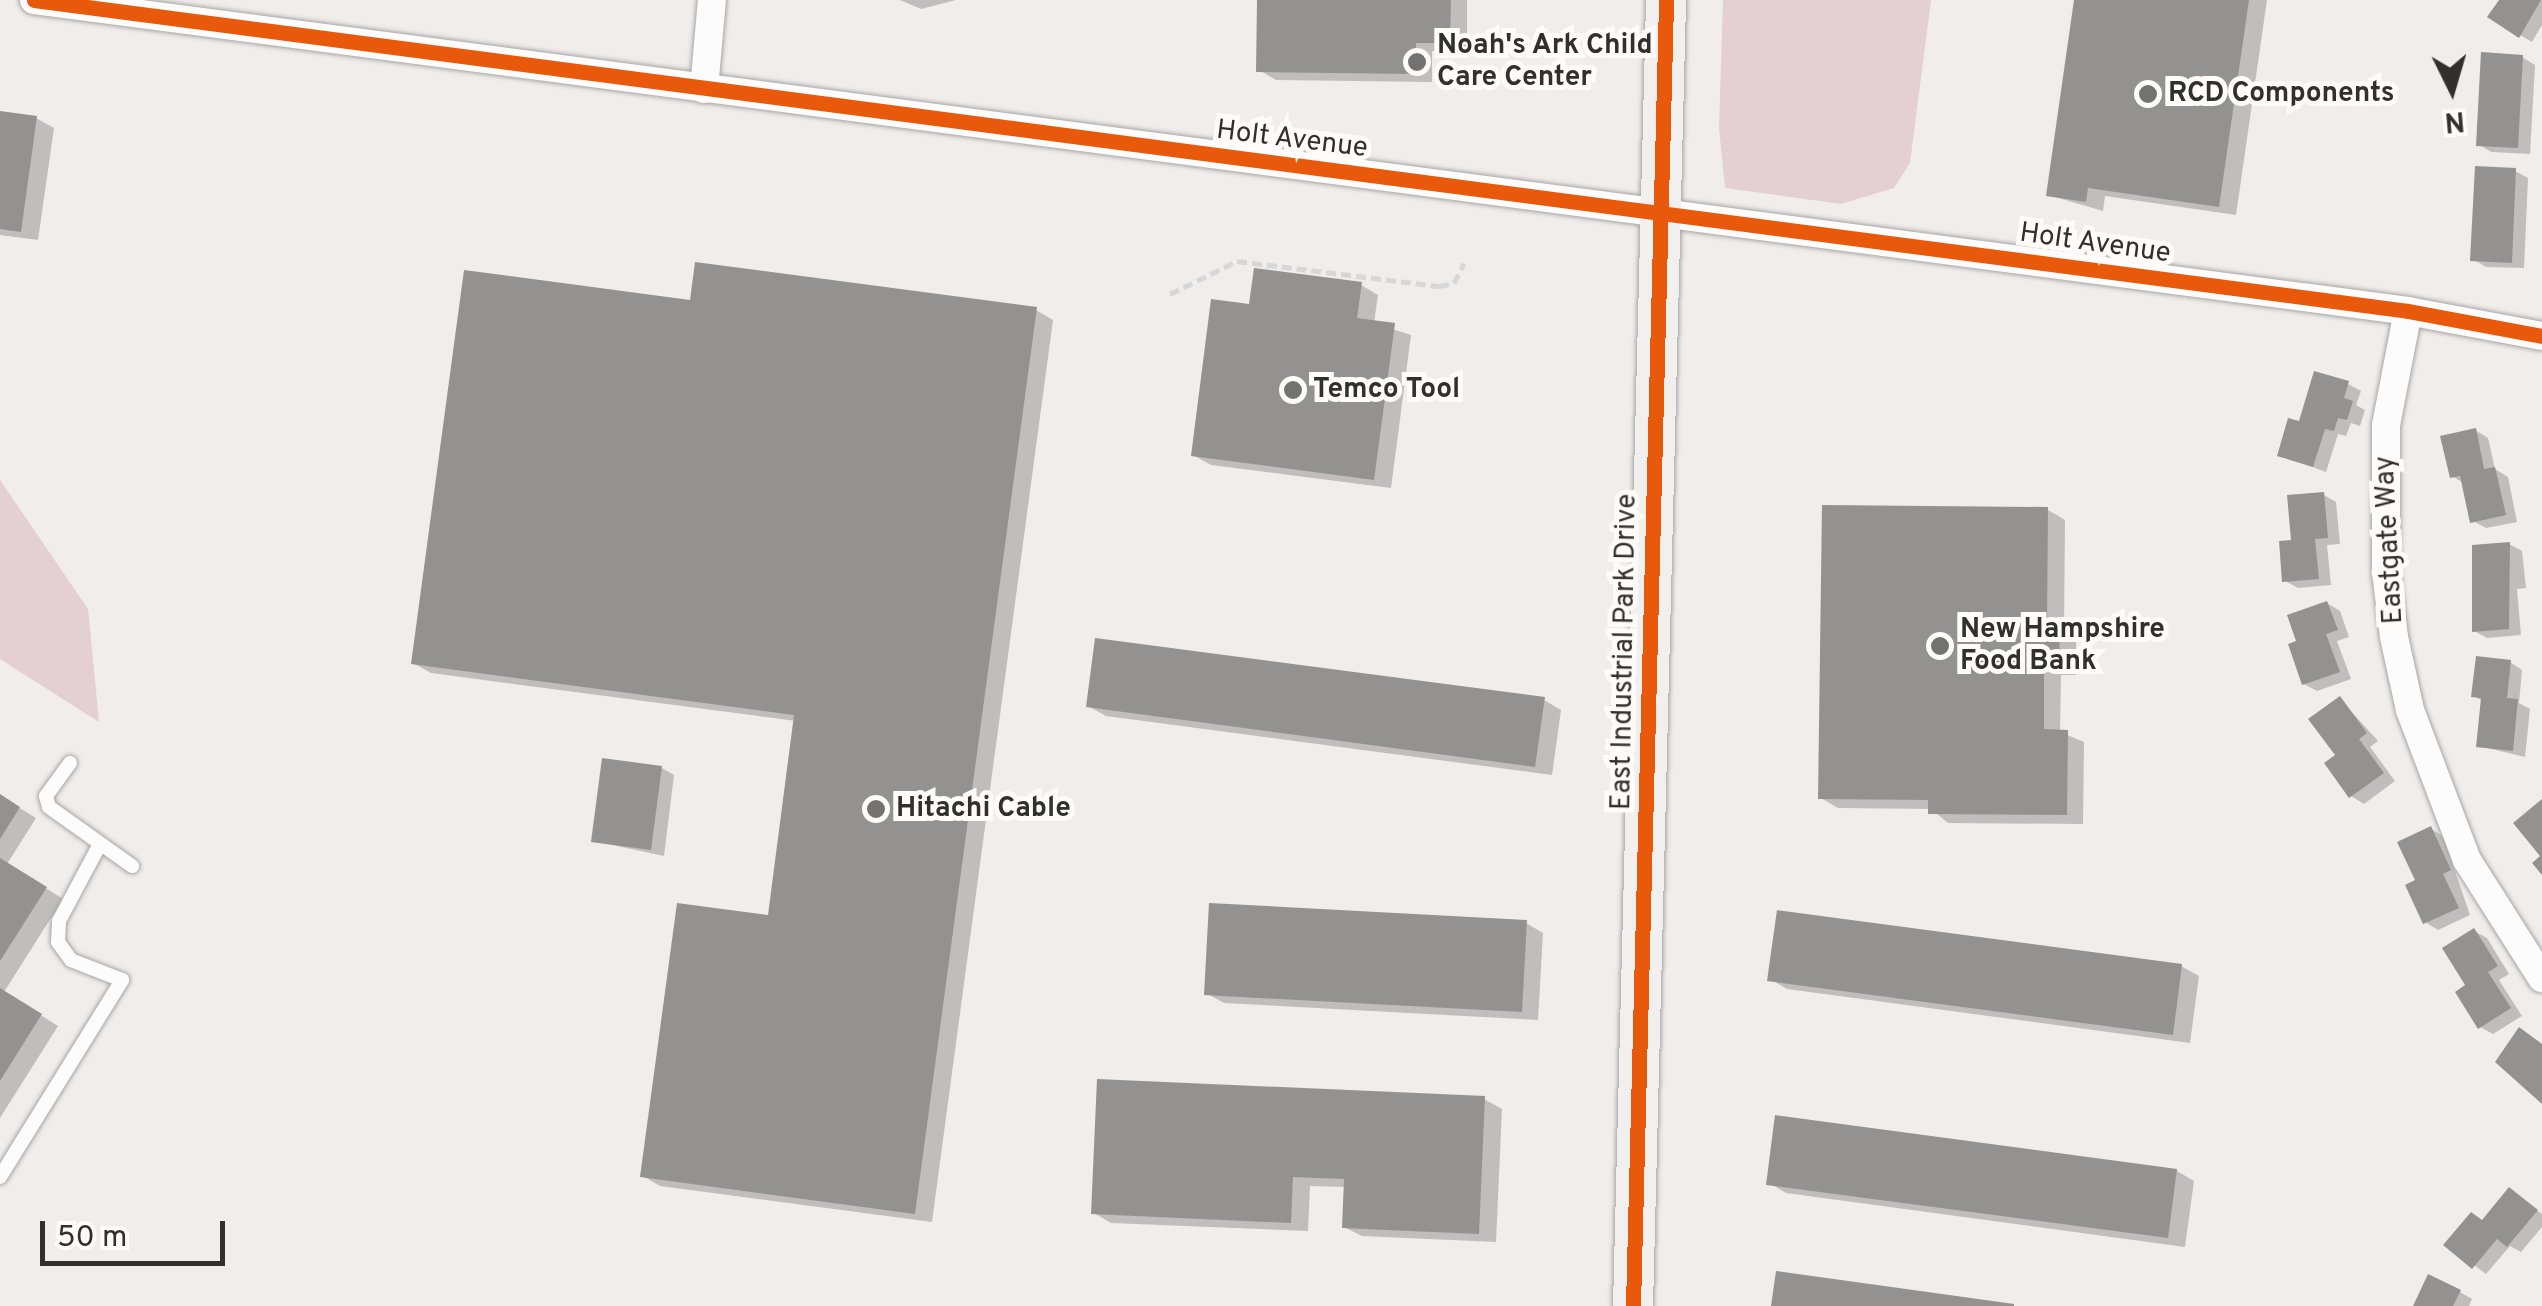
<!DOCTYPE html>
<style>
body{margin:0}
#map{position:relative;width:2542px;height:1306px;overflow:hidden;background:#f0edeb;font-family:Overpass,sans-serif}
div>[style]{position:absolute}
.green>*{inset:0;background:#e4cfd3}
.shadow>*{inset:0;background:#0003}
.building>*{inset:0;background:#949290}
.path>*{height:5px;margin-top:-2.5px;transform-origin:0;background:repeating-linear-gradient(90deg,#d8d7d7 0 10px,transparent 0 15px)}
.roads{filter:drop-shadow(0 0 2px #a8a6a4) drop-shadow(0 0 2px #a8a6a4)}
.lane>*{height:14px;margin:-7px;padding:0 7px;transform-origin:7px;border-radius:7px;background:#fdfcfc}
.street>*{height:28px;margin:-14px;padding:0 14px;transform-origin:14px;border-radius:14px;background:#fdfcfc}
.secondary>*{height:40px;margin:-20px;padding:0 20px;transform-origin:20px;border-radius:20px;background:#f2f0ee}
.cycleway>*{height:15px;margin:-7.5px;padding:0 7.5px;transform-origin:7.5px;border-radius:7.5px;background:#e8590c}
.dots>*{width:28px;height:28px;translate:-50% -50%;box-sizing:border-box;border:5px solid #fffbf8;border-radius:50%}
span{translate:-50% -50%;white-space:nowrap;text-align:center;line-height:1.15;-webkit-text-stroke:10px #fffbf8;paint-order:stroke}
.poi-label{font-size:28px;color:#32302e;font-weight:700}
.left{translate:0 -50%;text-align:left}
.street-label{font-size:28px;color:#32302e}
.north{position:absolute;left:2402px;top:40px;width:100px;height:100px;-webkit-text-stroke:8px #fffbf8;paint-order:stroke;rotate:175deg;font-size:28px;font-weight:700;line-height:40px;text-align:center;color:#32302e}
.north::after{content:'';display:block;margin:auto;width:35px;height:45px;background:#32302e;clip-path:polygon(50% 0,100% 100%,50% 72%,0 100%)}
.scale{position:absolute;left:40px;top:1221px;width:185px;height:45px;box-sizing:border-box;border:5px solid #32302e;border-top:0;padding-left:12px;font-size:30px;line-height:35px;white-space:nowrap;color:#32302e;-webkit-text-stroke:8px #fffbf8;paint-order:stroke}
</style>
<div id="map">
<div class="green">
<i style="clip-path:polygon(1723px 0,1931px 0,1910px 163px,1894px 188px,1841px 204px,1725px 188px,1719px 128px)"></i>
<i style="clip-path:polygon(0 480px,88px 609px,99px 722px,0 659px)"></i>
</div>
<div class="shadow">
<i style="clip-path:polygon(900px 0,956px 0,921px 9px)"></i>
<i style="clip-path:polygon(1260px 0,1467px 0,1467px 52px,1432px 51px,1432px 82px,1276px 80px,1259px 70px)"></i>
<i style="clip-path:polygon(2077px 0,2267px 0,2236px 215px,2105px 196px,2103px 211px,2048px 195px)"></i>
<i style="clip-path:polygon(2502px 0,2542px 0,2542px 25px,2532px 42px,2520px 35px)"></i>
<i style="clip-path:polygon(2522px 57px,2535px 65px,2530px 154px,2491px 152px,2478px 144px)"></i>
<i style="clip-path:polygon(0 114px,36px 118px,54px 128px,38px 240px,0 235px)"></i>
<i style="clip-path:polygon(2515px 171px,2528px 178px,2524px 268px,2486px 267px,2473px 259px)"></i>
<i style="clip-path:polygon(1361px 285px,1378px 295px,1374px 323px,1411px 335px,1391px 488px,1211px 465px,1193px 455px,1251px 307px)"></i>
<i style="clip-path:polygon(1036px 310px,1053px 320px,932px 1222px,660px 1186px,643px 1176px,770px 918px,796px 721px,431px 673px,413px 663px)"></i>
<i style="clip-path:polygon(2348px 384px,2361px 391px,2356px 405px,2365px 410px,2360px 426px,2351px 423px,2346px 436px,2338px 434px,2326px 472px,2280px 455px,2301px 424px)"></i>
<i style="clip-path:polygon(2475px 430px,2488px 438px,2495px 469px,2508px 477px,2517px 522px,2486px 528px,2473px 521px,2465px 484px,2452px 476px)"></i>
<i style="clip-path:polygon(2324px 495px,2336px 502px,2340px 544px,2327px 545px,2331px 585px,2298px 588px,2285px 581px,2294px 542px)"></i>
<i style="clip-path:polygon(2048px 510px,2065px 520px,2064px 631px,2076px 638px,2076px 675px,2061px 675px,2060px 732px,2084px 742px,2083px 824px,1948px 823px,1931px 809px,1838px 808px,1821px 798px)"></i>
<i style="clip-path:polygon(2509px 544px,2522px 551px,2526px 588px,2517px 589px,2521px 635px,2487px 638px,2474px 631px)"></i>
<i style="clip-path:polygon(2327px 603px,2340px 611px,2349px 637px,2337px 641px,2351px 679px,2317px 691px,2304px 684px,2299px 642px)"></i>
<i style="clip-path:polygon(2510px 662px,2522px 670px,2519px 703px,2530px 709px,2525px 757px,2479px 746px,2483px 701px,2474px 696px)"></i>
<i style="clip-path:polygon(2340px 699px,2378px 741px,2370px 747px,2395px 781px,2364px 804px,2351px 796px)"></i>
<i style="clip-path:polygon(1544px 700px,1561px 710px,1552px 775px,1106px 716px,1088px 706px)"></i>
<i style="clip-path:polygon(662px 768px,674px 775px,664px 856px,594px 841px)"></i>
<i style="clip-path:polygon(0 796px,36px 818px,7px 864px,63px 899px,4px 992px,58px 1026px,0 1118px)"></i>
<i style="clip-path:polygon(2431px 829px,2443px 836px,2470px 915px,2438px 930px,2425px 922px)"></i>
<i style="clip-path:polygon(1526px 923px,1543px 933px,1538px 1020px,1224px 1003px,1206px 993px)"></i>
<i style="clip-path:polygon(2474px 931px,2487px 938px,2509px 974px,2499px 980px,2522px 1016px,2493px 1034px,2480px 1027px,2468px 986px)"></i>
<i style="clip-path:polygon(2181px 966px,2199px 976px,2190px 1043px,1787px 989px,1770px 979px)"></i>
<i style="clip-path:polygon(1484px 1099px,1502px 1109px,1496px 1242px,1362px 1236px,1344px 1227px,1346px 1187px,1310px 1186px,1308px 1231px,1111px 1223px,1094px 1213px)"></i>
<i style="clip-path:polygon(2177px 1171px,2194px 1181px,2185px 1247px,1786px 1193px,1769px 1183px)"></i>
<i style="clip-path:polygon(2510px 1190px,2542px 1214px,2542px 1227px,2521px 1252px,2510px 1246px,2486px 1274px,2447px 1245px,2484px 1222px)"></i>
<i style="clip-path:polygon(2460px 1292px,2472px 1299px,2469px 1306px,2416px 1306px)"></i>
</div>
<div class="building">
<i style="clip-path:polygon(1257px 0,1451px 0,1450px 43px,1416px 43px,1415px 74px,1256px 72px)"></i>
<i style="clip-path:polygon(2074px 0,2249px 0,2219px 207px,2088px 188px,2086px 202px,2046px 196px)"></i>
<i style="clip-path:polygon(2499px 0,2541px 0,2519px 38px,2487px 17px)"></i>
<i style="clip-path:polygon(2481px 52px,2523px 55px,2518px 148px,2476px 146px)"></i>
<i style="clip-path:polygon(0 111px,37px 116px,21px 232px,0 229px)"></i>
<i style="clip-path:polygon(2475px 166px,2516px 168px,2512px 263px,2470px 261px)"></i>
<i style="clip-path:polygon(695px 262px,1037px 307px,915px 1214px,640px 1177px,677px 903px,768px 915px,794px 715px,411px 664px,464px 270px,690px 300px)"></i>
<i style="clip-path:polygon(1254px 268px,1362px 282px,1357px 318px,1395px 323px,1374px 480px,1191px 456px,1211px 299px,1249px 304px)"></i>
<i style="clip-path:polygon(2314px 371px,2349px 381px,2344px 398px,2353px 401px,2347px 420px,2338px 418px,2334px 431px,2325px 429px,2313px 467px,2277px 456px,2288px 418px,2299px 421px)"></i>
<i style="clip-path:polygon(2476px 428px,2484px 469px,2495px 467px,2506px 515px,2470px 523px,2460px 476px,2450px 478px,2440px 436px)"></i>
<i style="clip-path:polygon(2324px 492px,2328px 538px,2315px 539px,2319px 579px,2282px 582px,2279px 541px,2291px 540px,2287px 495px)"></i>
<i style="clip-path:polygon(1822px 505px,2048px 507px,2047px 626px,2060px 626px,2059px 666px,2044px 666px,2044px 729px,2068px 730px,2067px 815px,1928px 814px,1928px 800px,1818px 799px)"></i>
<i style="clip-path:polygon(2510px 542px,2509px 629px,2472px 632px,2472px 545px)"></i>
<i style="clip-path:polygon(2327px 601px,2338px 630px,2326px 634px,2340px 672px,2302px 685px,2288px 644px,2296px 641px,2287px 615px)"></i>
<i style="clip-path:polygon(1095px 638px,1545px 697px,1535px 767px,1086px 707px)"></i>
<i style="clip-path:polygon(2476px 656px,2511px 660px,2507px 698px,2518px 699px,2513px 751px,2476px 747px,2481px 698px,2471px 697px)"></i>
<i style="clip-path:polygon(2340px 696px,2367px 733px,2359px 739px,2384px 773px,2349px 798px,2324px 763px,2335px 755px,2308px 719px)"></i>
<i style="clip-path:polygon(602px 758px,662px 766px,651px 850px,591px 842px)"></i>
<i style="clip-path:polygon(0 794px,20px 807px,0 839px)"></i>
<i style="clip-path:polygon(2542px 799px,2542px 875px,2532px 863px,2540px 856px,2513px 823px)"></i>
<i style="clip-path:polygon(2431px 826px,2451px 870px,2443px 874px,2459px 908px,2423px 924px,2405px 885px,2415px 880px,2397px 842px)"></i>
<i style="clip-path:polygon(0 858px,47px 887px,0 961px)"></i>
<i style="clip-path:polygon(1209px 903px,1527px 920px,1522px 1012px,1204px 995px)"></i>
<i style="clip-path:polygon(1777px 910px,2182px 964px,2173px 1035px,1767px 981px)"></i>
<i style="clip-path:polygon(2474px 928px,2498px 966px,2488px 972px,2511px 1008px,2478px 1029px,2455px 992px,2465px 985px,2442px 948px)"></i>
<i style="clip-path:polygon(0 988px,42px 1014px,0 1081px)"></i>
<i style="clip-path:polygon(2519px 1027px,2542px 1044px,2542px 1104px,2495px 1062px)"></i>
<i style="clip-path:polygon(1097px 1079px,1485px 1096px,1479px 1234px,1342px 1228px,1344px 1179px,1293px 1177px,1291px 1223px,1091px 1214px)"></i>
<i style="clip-path:polygon(1775px 1115px,2177px 1169px,2168px 1238px,1766px 1185px)"></i>
<i style="clip-path:polygon(2509px 1187px,2538px 1210px,2507px 1247px,2497px 1239px,2472px 1269px,2443px 1245px,2471px 1212px,2482px 1220px)"></i>
<i style="clip-path:polygon(1776px 1271px,2014px 1304px,2014px 1306px,1771px 1306px)"></i>
<i style="clip-path:polygon(2428px 1274px,2461px 1290px,2453px 1306px,2413px 1306px)"></i>
</div>
<div class="path">
<i style="left:1170px;top:294px;width:75px;rotate:-26.2deg"></i>
<i style="left:1237px;top:261px;width:204px;rotate:7.1deg"></i>
<i style="left:1439px;top:286px;width:15px;rotate:-11deg"></i>
<i style="left:1454px;top:283px;width:22px;rotate:-63deg"></i>
</div>
<div class="roads">
<div class="lane">
<i style="left:70px;top:763px;width:41px;rotate:126deg"></i>
<i style="left:46px;top:796px;width:11px;rotate:75deg"></i>
<i style="left:49px;top:807px;width:102px;rotate:35.4deg"></i>
<i style="left:0;top:1177px;width:232px;rotate:-58.2deg"></i>
<i style="left:122px;top:980px;width:55px;rotate:-158.6deg"></i>
<i style="left:71px;top:960px;width:22px;rotate:-126deg"></i>
<i style="left:58px;top:942px;width:21px;rotate:-87deg"></i>
<i style="left:59px;top:921px;width:87px;rotate:-62deg"></i>
</div>
<div class="street">
<i style="left:34px;top:0;width:2394px;rotate:7.46deg"></i>
<i style="left:2408px;top:311px;width:136px;rotate:10.6deg"></i>
<i style="left:704px;top:89px;width:89px;rotate:-84.9deg"></i>
<i style="left:2408px;top:311px;width:116px;rotate:100.9deg"></i>
<i style="left:2386px;top:425px;width:147px;rotate:90deg"></i>
<i style="left:2386px;top:572px;width:65px;rotate:83deg"></i>
<i style="left:2394px;top:637px;width:75px;rotate:77.6deg"></i>
<i style="left:2410px;top:710px;width:160px;rotate:69.2deg"></i>
<i style="left:2467px;top:860px;width:140px;rotate:57.6deg"></i>
</div>
<div class="secondary">
<i style="left:1633px;top:1306px;width:1306px;rotate:-88.55deg"></i>
</div>
</div>
<div class="cycleway">
<i style="left:34px;top:0;width:2394px;rotate:7.46deg"></i>
<i style="left:2408px;top:311px;width:136px;rotate:10.6deg"></i>
<i style="left:1633px;top:1306px;width:1306px;rotate:-88.55deg"></i>
</div>
<div class="dots">
<i style="left:1417px;top:62px;background:#747270"></i>
<i style="left:2148px;top:94px;background:#747270"></i>
<i style="left:1293px;top:390px;background:#747270"></i>
<i style="left:1940px;top:646px;background:#747270"></i>
<i style="left:876px;top:809px;background:#747270"></i>
</div>
<div class="poi-label">
<span class="left" style="left:1437px;top:62px">Noah's Ark Child<br>Care Center</span>
<span class="left" style="left:2168px;top:94px">RCD Components</span>
<span class="left" style="left:1313px;top:390px">Temco Tool</span>
<span class="left" style="left:1960px;top:646px">New Hampshire<br>Food Bank</span>
<span class="left" style="left:896px;top:809px">Hitachi Cable</span>
</div>
<div class="street-label">
<span style="left:1292px;top:140px;rotate:7deg">Holt Avenue</span>
<span style="left:2095px;top:244px;rotate:8deg">Holt Avenue</span>
<span style="left:2390px;top:540px;rotate:-93deg">Eastgate Way</span>
<span style="left:1625px;top:652px;rotate:-89deg">East Industrial Park Drive</span>
</div>
<div class="north">N</div>
<div class="scale">50 m</div>
</div>
